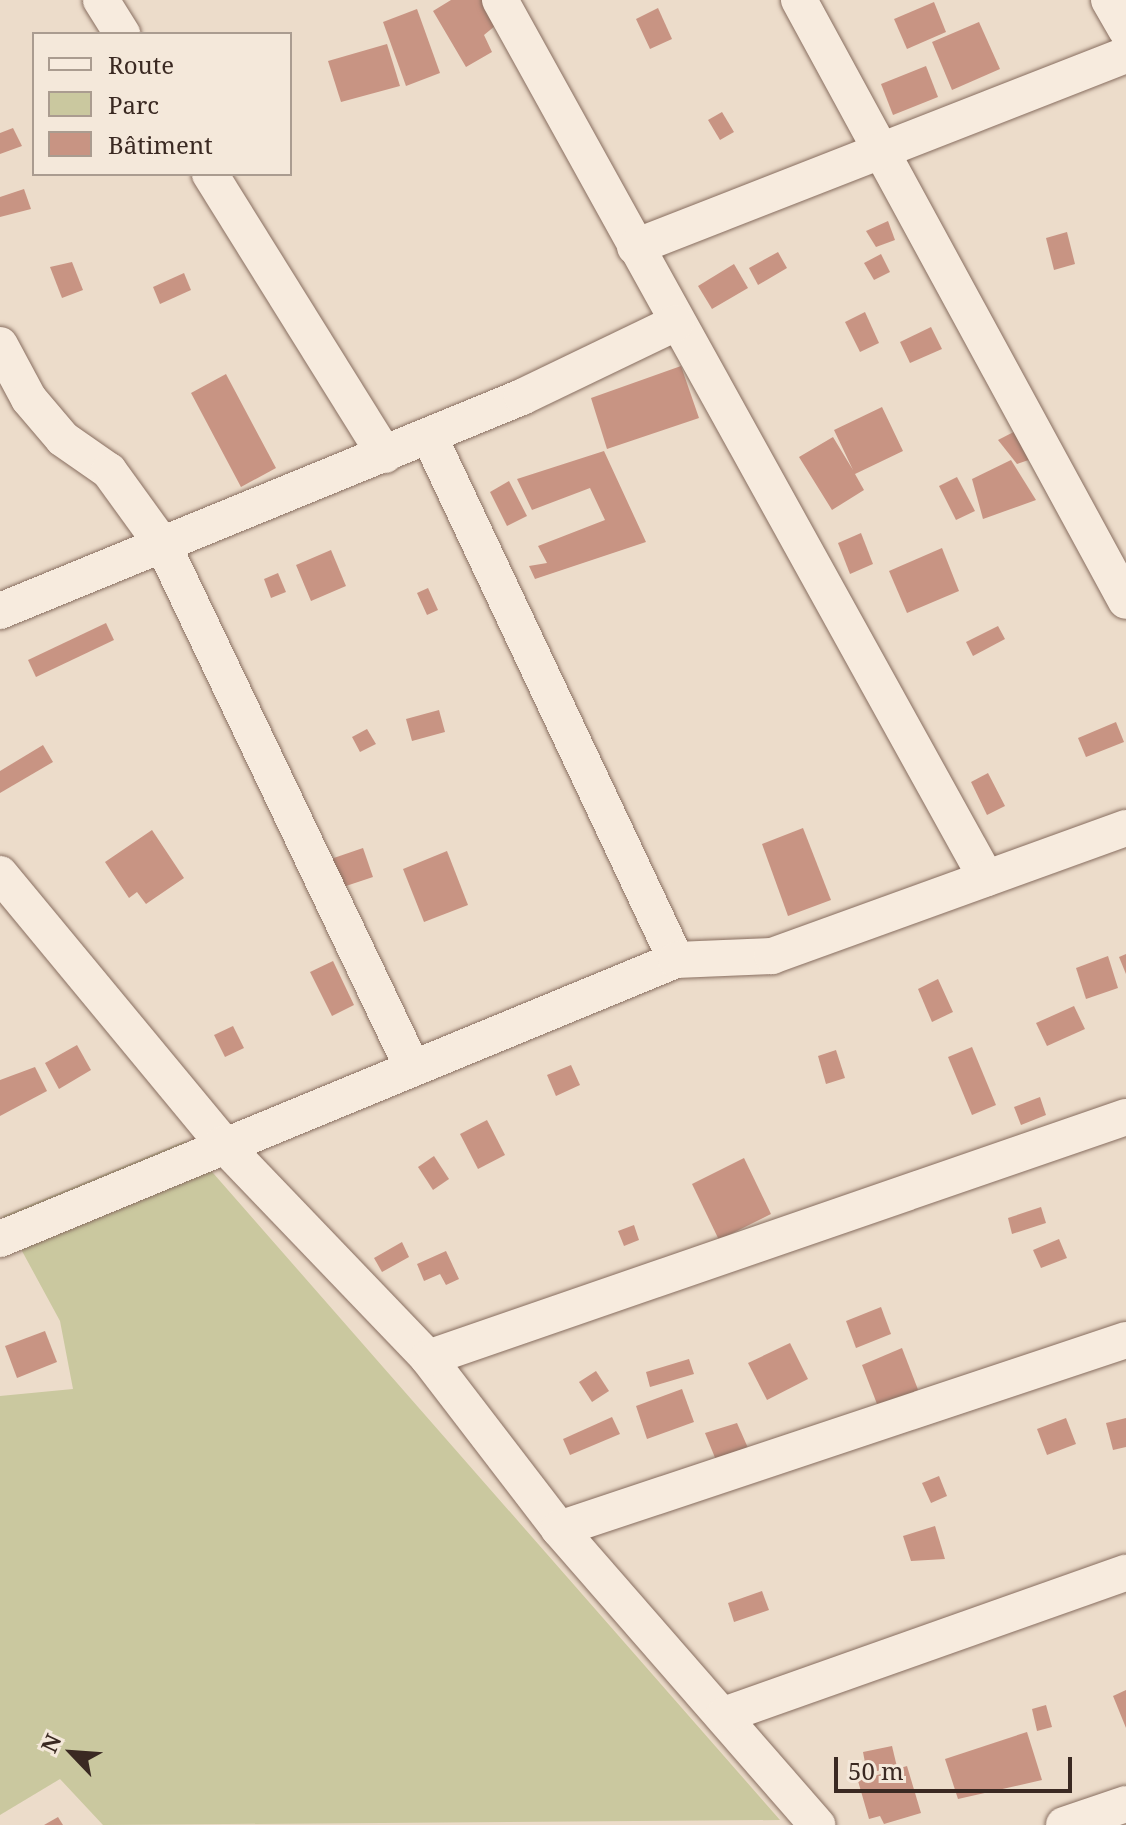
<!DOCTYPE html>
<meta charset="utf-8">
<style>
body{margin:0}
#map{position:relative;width:1126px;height:1825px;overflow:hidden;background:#ecdcca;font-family:"Noto Serif",serif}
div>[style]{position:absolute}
.green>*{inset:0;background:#cac89f}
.building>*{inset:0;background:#c89483}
.roads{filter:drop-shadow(0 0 2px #886e60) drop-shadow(0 0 2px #886e60)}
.minor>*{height:36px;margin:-18px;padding:0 18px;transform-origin:18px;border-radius:18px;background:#f7ebde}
span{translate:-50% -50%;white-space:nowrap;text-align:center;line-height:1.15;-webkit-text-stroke:6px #f4e8da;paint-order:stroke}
.legend{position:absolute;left:32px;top:32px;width:260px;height:144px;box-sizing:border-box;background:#f4e8da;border:2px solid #aa9c90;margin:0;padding:10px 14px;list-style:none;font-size:24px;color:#3a2922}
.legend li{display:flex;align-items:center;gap:16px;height:40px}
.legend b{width:40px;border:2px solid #aa9c90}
.north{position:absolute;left:32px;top:1713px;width:80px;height:80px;-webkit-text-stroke:6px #f4e8da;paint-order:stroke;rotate:295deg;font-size:22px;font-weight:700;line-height:32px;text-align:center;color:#3a2922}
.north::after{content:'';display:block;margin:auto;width:28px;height:36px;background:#3a2922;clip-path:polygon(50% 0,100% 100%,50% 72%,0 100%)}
.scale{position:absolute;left:834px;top:1757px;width:238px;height:36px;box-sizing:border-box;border:4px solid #3a2922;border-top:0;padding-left:10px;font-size:24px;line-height:28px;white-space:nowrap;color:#3a2922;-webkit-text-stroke:6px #f4e8da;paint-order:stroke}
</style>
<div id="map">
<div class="green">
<i style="clip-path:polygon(185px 1141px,780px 1820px,103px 1825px,60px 1779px,0 1815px,0 1396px,73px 1389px,60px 1321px,3px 1216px)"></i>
</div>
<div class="building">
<i style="clip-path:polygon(451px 0,490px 0,501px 21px,484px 35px,492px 52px,466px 67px,433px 11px)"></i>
<i style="clip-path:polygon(934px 2px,946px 32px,907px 49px,894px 19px)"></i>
<i style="clip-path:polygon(658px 8px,672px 39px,650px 49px,636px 19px)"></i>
<i style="clip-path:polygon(417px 9px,440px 73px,406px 86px,383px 22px)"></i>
<i style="clip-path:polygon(979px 22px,1000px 69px,952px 90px,932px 42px)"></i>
<i style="clip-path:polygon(387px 44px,400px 86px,341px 102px,328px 61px)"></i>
<i style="clip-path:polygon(926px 66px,938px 97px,893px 115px,881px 84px)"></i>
<i style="clip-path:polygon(722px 112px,734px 132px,720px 140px,708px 120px)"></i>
<i style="clip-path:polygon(13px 128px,22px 146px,0 154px,0 133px)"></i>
<i style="clip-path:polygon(24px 189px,31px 209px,0 217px,0 197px)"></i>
<i style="clip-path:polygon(888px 221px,895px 240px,876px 247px,866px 231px)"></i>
<i style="clip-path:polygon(1067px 232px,1075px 264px,1054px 270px,1046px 238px)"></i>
<i style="clip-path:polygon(778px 252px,787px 268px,758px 285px,749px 268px)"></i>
<i style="clip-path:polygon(881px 254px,890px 272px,874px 280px,864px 263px)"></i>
<i style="clip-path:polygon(72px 262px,83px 290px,62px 298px,50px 267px)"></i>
<i style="clip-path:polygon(734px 264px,748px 288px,712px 309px,698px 286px)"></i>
<i style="clip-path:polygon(184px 273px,191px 290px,160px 304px,153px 287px)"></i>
<i style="clip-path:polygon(865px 312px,879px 343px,860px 352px,845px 322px)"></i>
<i style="clip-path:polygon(931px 327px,942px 349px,910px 363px,900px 342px)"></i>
<i style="clip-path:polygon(681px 366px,699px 418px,607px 449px,591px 398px)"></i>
<i style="clip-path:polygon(226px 374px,276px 468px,241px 487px,191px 393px)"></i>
<i style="clip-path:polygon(882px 407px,903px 451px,855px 474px,864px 490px,832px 510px,799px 457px,833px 437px,853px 470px,834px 430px)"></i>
<i style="clip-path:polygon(1027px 425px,1043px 455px,1017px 464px,998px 440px)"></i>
<i style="clip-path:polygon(604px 451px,646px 542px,535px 579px,529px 566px,547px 563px,538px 546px,605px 520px,590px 488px,532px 510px,517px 479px)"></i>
<i style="clip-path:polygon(1011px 460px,1036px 500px,983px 519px,972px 479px)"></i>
<i style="clip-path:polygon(957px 477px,975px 511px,956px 520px,939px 486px)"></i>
<i style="clip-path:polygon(509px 481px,527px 516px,507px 526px,490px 492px)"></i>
<i style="clip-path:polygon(861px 533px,873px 564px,850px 574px,838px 543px)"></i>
<i style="clip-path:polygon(942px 548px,959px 591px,907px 613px,889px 571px)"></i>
<i style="clip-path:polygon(331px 550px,346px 586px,311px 601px,296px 565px)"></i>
<i style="clip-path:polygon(278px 573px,286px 592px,271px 598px,264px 579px)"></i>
<i style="clip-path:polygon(428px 588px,438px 610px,427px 615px,417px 593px)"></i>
<i style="clip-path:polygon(106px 623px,114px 640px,36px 677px,28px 660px)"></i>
<i style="clip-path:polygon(998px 626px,1005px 639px,973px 656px,966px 642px)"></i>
<i style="clip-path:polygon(439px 710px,445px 732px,412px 741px,406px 719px)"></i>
<i style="clip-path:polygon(1116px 722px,1124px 742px,1086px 757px,1078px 738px)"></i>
<i style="clip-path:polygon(367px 729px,376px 744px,360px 752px,352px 737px)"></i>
<i style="clip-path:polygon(43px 745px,53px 762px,0 793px,0 771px)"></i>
<i style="clip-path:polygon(988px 773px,1005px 806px,987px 815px,971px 782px)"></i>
<i style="clip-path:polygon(803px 828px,831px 900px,788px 916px,762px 844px)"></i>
<i style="clip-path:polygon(152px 830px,184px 878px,146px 904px,137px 892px,129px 898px,105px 862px)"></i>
<i style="clip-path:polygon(363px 848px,373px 877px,334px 890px,325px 861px)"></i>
<i style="clip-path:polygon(447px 851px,468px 905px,424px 922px,403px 869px)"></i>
<i style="clip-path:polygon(1126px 954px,1126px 974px,1119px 957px)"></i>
<i style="clip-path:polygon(1108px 956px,1118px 988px,1086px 999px,1076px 968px)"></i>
<i style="clip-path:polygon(333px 961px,354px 1005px,332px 1016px,310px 972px)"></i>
<i style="clip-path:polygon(938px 979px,953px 1012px,932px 1022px,918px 989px)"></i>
<i style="clip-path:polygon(1074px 1006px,1085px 1029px,1047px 1046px,1036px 1023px)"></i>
<i style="clip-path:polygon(233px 1026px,244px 1048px,225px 1057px,214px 1035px)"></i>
<i style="clip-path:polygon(77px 1045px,91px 1070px,59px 1089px,45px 1063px)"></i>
<i style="clip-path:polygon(972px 1047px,996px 1105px,972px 1115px,948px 1057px)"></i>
<i style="clip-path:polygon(836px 1050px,845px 1078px,826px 1084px,818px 1056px)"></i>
<i style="clip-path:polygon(571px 1065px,580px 1085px,556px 1096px,547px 1075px)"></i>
<i style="clip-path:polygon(35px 1067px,47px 1091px,0 1116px,0 1080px)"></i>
<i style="clip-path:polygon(1040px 1097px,1046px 1115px,1021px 1125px,1014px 1107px)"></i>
<i style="clip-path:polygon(487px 1120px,505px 1155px,478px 1169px,460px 1134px)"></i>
<i style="clip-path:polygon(434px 1156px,449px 1179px,433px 1190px,418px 1167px)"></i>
<i style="clip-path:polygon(744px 1158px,771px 1214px,719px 1240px,692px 1184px)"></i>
<i style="clip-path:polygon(1041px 1207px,1046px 1223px,1012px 1234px,1008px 1218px)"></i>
<i style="clip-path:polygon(634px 1225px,639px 1240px,624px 1246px,618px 1231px)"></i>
<i style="clip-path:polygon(1059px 1239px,1067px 1258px,1041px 1268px,1033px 1250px)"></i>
<i style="clip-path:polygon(402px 1242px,409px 1257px,382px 1272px,374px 1258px)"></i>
<i style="clip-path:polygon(446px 1251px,459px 1279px,446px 1285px,440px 1274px,424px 1281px,417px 1264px)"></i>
<i style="clip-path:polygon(881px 1307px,891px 1334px,856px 1348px,846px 1321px)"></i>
<i style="clip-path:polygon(45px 1331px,57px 1362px,17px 1378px,5px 1346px)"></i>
<i style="clip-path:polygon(790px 1343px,808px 1379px,767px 1400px,748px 1363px)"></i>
<i style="clip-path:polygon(902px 1348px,922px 1400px,882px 1417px,862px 1365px)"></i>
<i style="clip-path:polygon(689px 1359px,694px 1374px,650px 1387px,646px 1372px)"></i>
<i style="clip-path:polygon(596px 1371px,609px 1391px,592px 1402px,579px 1382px)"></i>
<i style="clip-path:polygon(682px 1389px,694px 1422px,647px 1439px,636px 1406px)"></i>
<i style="clip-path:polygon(612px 1417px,620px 1434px,570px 1455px,563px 1439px)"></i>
<i style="clip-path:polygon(1066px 1418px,1076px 1444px,1047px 1455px,1037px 1429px)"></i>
<i style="clip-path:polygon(1126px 1418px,1126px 1447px,1113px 1450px,1106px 1423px)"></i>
<i style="clip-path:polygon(737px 1423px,752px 1457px,720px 1470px,705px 1433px)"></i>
<i style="clip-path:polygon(939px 1476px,947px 1496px,931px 1503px,922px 1483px)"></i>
<i style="clip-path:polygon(935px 1526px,945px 1559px,911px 1561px,903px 1536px)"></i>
<i style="clip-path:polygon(762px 1591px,769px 1610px,734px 1622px,728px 1603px)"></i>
<i style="clip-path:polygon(1126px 1690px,1126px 1728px,1113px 1696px)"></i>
<i style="clip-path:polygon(1046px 1705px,1052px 1727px,1037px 1731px,1032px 1709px)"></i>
<i style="clip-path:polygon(1027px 1732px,1042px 1780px,958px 1799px,945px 1759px)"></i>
<i style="clip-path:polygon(892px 1746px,897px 1767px,867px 1773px,863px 1752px)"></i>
<i style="clip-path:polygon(907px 1766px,921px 1813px,884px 1824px,880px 1816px,869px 1819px,858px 1781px)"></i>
<i style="clip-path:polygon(58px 1817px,63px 1825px,44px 1825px)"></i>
</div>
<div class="roads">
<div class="minor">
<i style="left:101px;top:0;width:40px;rotate:58deg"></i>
<i style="left:500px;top:0;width:1004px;rotate:61.03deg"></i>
<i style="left:799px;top:0;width:684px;rotate:61.45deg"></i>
<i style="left:1109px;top:0;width:34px;rotate:60deg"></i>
<i style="left:210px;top:174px;width:331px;rotate:58.1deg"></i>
<i style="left:635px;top:247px;width:527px;rotate:-21.36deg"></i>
<i style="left:0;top:345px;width:61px;rotate:61.8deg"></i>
<i style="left:29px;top:399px;width:52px;rotate:49.6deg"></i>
<i style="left:63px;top:439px;width:56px;rotate:34.8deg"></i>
<i style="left:109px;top:471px;width:94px;rotate:54.1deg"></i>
<i style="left:164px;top:547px;width:576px;rotate:64.5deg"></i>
<i style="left:429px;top:436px;width:579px;rotate:64.76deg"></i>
<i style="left:0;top:611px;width:564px;rotate:-22.29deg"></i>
<i style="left:522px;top:397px;width:171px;rotate:-25.7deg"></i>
<i style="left:0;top:874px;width:350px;rotate:50.4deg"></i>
<i style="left:223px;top:1144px;width:296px;rotate:46.2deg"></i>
<i style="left:428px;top:1358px;width:215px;rotate:52.5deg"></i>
<i style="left:559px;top:1529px;width:393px;rotate:48.9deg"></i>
<i style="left:0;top:1239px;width:731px;rotate:-22.43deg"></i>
<i style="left:676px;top:960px;width:96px;rotate:-2.4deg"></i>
<i style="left:772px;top:956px;width:376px;rotate:-19.9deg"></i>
<i style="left:428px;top:1358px;width:738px;rotate:-19.05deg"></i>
<i style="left:559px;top:1529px;width:598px;rotate:-18.43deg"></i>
<i style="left:724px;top:1715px;width:426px;rotate:-19.5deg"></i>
<i style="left:1064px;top:1825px;width:65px;rotate:-18.7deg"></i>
</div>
</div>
<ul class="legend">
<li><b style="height:10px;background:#f7ebde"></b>Route</li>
<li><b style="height:22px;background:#cac89f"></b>Parc</li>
<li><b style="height:22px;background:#c89483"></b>Bâtiment</li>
</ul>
<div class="north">N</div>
<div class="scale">50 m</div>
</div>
